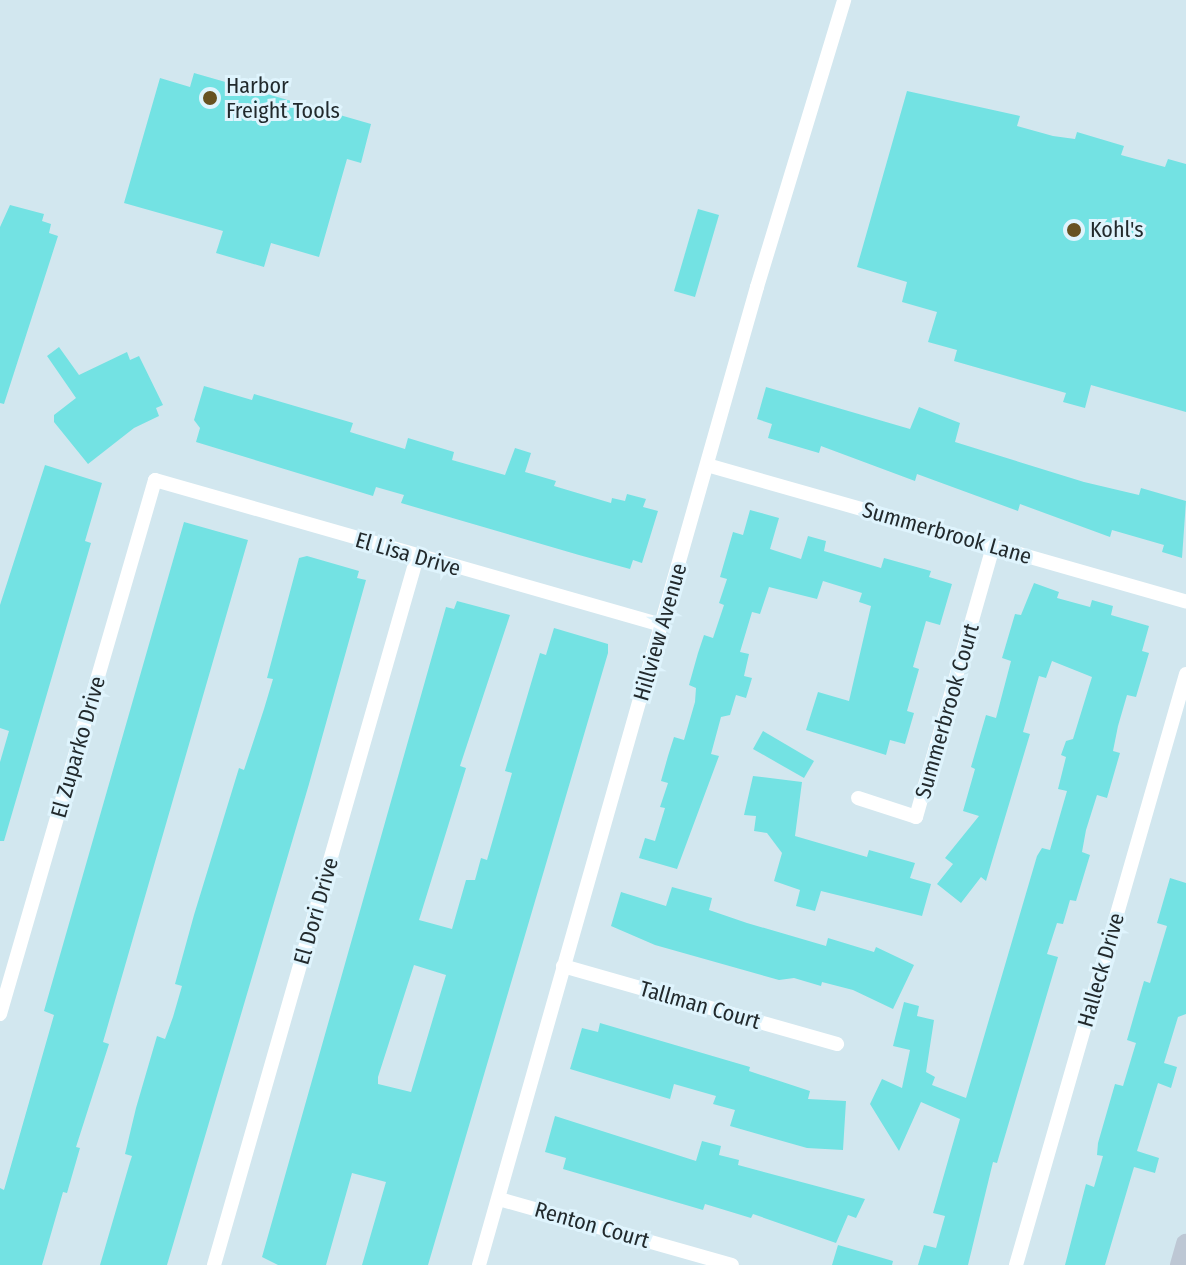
<!DOCTYPE html>
<style>
body{margin:0}
#map{position:relative;width:1186px;height:1265px;overflow:hidden;background:#d2e7ef;font-family:"Fira Sans Condensed",sans-serif}
div>[style]{position:absolute}
.building>*{inset:0;background:#73e2e3}
.minor>*{height:14px;margin:-7px;padding:0 7px;transform-origin:7px;border-radius:7px;background:#fff}
.secondary>*{height:20px;margin:-10px;padding:0 10px;transform-origin:10px;border-radius:10px;background:#bdc7d4}
.dots>*{width:22px;height:22px;translate:-50% -50%;box-sizing:border-box;border:4px solid #dff4fd;border-radius:50%}
span{translate:-50% -50%;white-space:nowrap;text-align:center;line-height:1.15;-webkit-text-stroke:6px #dff4fd;paint-order:stroke}
.poi-label{font-size:22px;color:#222a2d}
.left{translate:0 -50%;text-align:left}
.street-label{font-size:22px;color:#222a2d}
</style>
<div id="map">
<div class="building">
<i style="clip-path:polygon(194px 73px,371px 124px,361px 163px,347px 159px,319px 257px,271px 243px,264px 267px,216px 253px,223px 231px,124px 203px,160px 78px,190px 87px)"></i>
<i style="clip-path:polygon(907px 91px,1020px 116px,1017px 126px,1053px 136px,1075px 139px,1077px 132px,1124px 146px,1121px 155px,1165px 167px,1168px 159px,1186px 164px,1186px 412px,1091px 385px,1085px 408px,1063px 402px,1066px 393px,954px 361px,957px 350px,928px 342px,937px 312px,902px 302px,907px 282px,857px 267px)"></i>
<i style="clip-path:polygon(10px 205px,44px 214px,42px 221px,51px 224px,49px 233px,58px 236px,4px 404px,0 403px,0 227px)"></i>
<i style="clip-path:polygon(698px 209px,719px 215px,695px 297px,674px 291px)"></i>
<i style="clip-path:polygon(59px 347px,79px 375px,127px 352px,130px 360px,139px 356px,163px 405px,156px 408px,159px 416px,134px 428px,88px 464px,54px 422px,54px 415px,76px 398px,47px 356px)"></i>
<i style="clip-path:polygon(204px 386px,252px 400px,254px 394px,353px 423px,350px 432px,405px 449px,408px 438px,454px 452px,452px 460px,505px 475px,515px 448px,531px 453px,525px 472px,556px 481px,554px 486px,611px 503px,612px 498px,625px 501px,627px 494px,646px 499px,643px 507px,658px 511px,642px 563px,633px 560px,630px 569px,579px 555px,401px 503px,404px 495px,376px 487px,373px 496px,196px 442px,200px 428px,194px 420px)"></i>
<i style="clip-path:polygon(766px 387px,910px 429px,919px 407px,960px 423px,955px 442px,1084px 482px,1139px 495px,1141px 488px,1186px 501px,1182px 558px,1162px 552px,1164px 545px,1112px 530px,1110px 537px,1020px 504px,1018px 511px,917px 474px,915px 481px,821px 446px,819px 453px,768px 438px,772px 424px,757px 419px)"></i>
<i style="clip-path:polygon(45px 465px,102px 483px,85px 541px,91px 543px,4px 841px,0 841px,0 762px,9px 731px,0 728px,0 605px)"></i>
<i style="clip-path:polygon(750px 510px,779px 518px,770px 549px,801px 559px,808px 536px,826px 541px,824px 551px,881px 568px,884px 558px,931px 571px,929px 577px,952px 584px,940px 625px,926px 621px,913px 667px,919px 669px,907px 711px,914px 713px,905px 744px,890px 740px,886px 755px,806px 730px,818px 692px,849px 701px,871px 606px,859px 602px,862px 593px,823px 581px,817px 599px,769px 587px,760px 614px,752px 612px,740px 652px,749px 654px,744px 676px,752px 678px,746px 698px,736px 695px,730px 715px,721px 717px,711px 754px,719px 756px,677px 869px,639px 858px,645px 838px,655px 841px,665px 808px,660px 807px,668px 783px,661px 781px,668px 756px,674px 737px,684px 740px,695px 702px,696px 688px,689px 685px,698px 653px,704px 635px,713px 638px,724px 605px,719px 603px,727px 579px,720px 577px,733px 532px,743px 535px)"></i>
<i style="clip-path:polygon(184px 522px,248px 540px,103px 1042px,109px 1044px,76px 1147px,80px 1148px,67px 1193px,63px 1192px,42px 1265px,0 1265px,0 1188px,4px 1190px,54px 1015px,44px 1011px)"></i>
<i style="clip-path:polygon(307px 556px,359px 571px,357px 578px,366px 580px,309px 784px,167px 1265px,100px 1265px,130px 1162px,132px 1156px,125px 1154px,136px 1108px,157px 1036px,165px 1039px,173px 1017px,182px 986px,175px 984px,194px 915px,239px 768px,244px 770px,264px 709px,273px 679px,267px 678px,299px 558px)"></i>
<i style="clip-path:polygon(1034px 583px,1059px 592px,1057px 598px,1090px 607px,1092px 600px,1113px 606px,1111px 615px,1149px 626px,1142px 651px,1149px 653px,1136px 697px,1127px 695px,1118px 726px,1113px 751px,1120px 753px,1107px 798px,1097px 795px,1086px 830px,1082px 852px,1090px 855px,1076px 901px,1070px 900px,1063px 924px,1057px 923px,1047px 954px,1058px 957px,997px 1163px,993px 1162px,968px 1265px,918px 1265px,924px 1245px,936px 1248px,945px 1216px,933px 1213px,960px 1119px,921px 1102px,899px 1151px,870px 1104px,882px 1079px,902px 1088px,910px 1050px,893px 1046px,904px 1002px,919px 1006px,917px 1016px,934px 1020px,926px 1072px,935px 1077px,932px 1085px,966px 1098px,1037px 856px,1042px 848px,1050px 850px,1067px 791px,1058px 789px,1066px 757px,1061px 755px,1066px 741px,1073px 739px,1092px 677px,1052px 661px,1046px 678px,1039px 676px,1023px 732px,1030px 734px,986px 881px,981px 877px,961px 903px,937px 884px,953px 864px,945px 858px,979px 816px,963px 811px,975px 769px,971px 767px,986px 715px,996px 718px,1011px 661px,1002px 658px,1015px 614px,1021px 615px)"></i>
<i style="clip-path:polygon(evenodd,457px 601px,510px 615px,460px 766px,466px 768px,419px 920px,452px 929px,466px 880px,475px 880px,481px 858px,487px 860px,512px 773px,505px 771px,540px 653px,546px 655px,554px 628px,608px 644px,608px 653px,428px 1265px,362px 1265px,386px 1182px,352px 1173px,326px 1265px,278px 1265px,262px 1257px,446px 607px,454px 609px,457px 601px,414px 965px,446px 975px,411px 1092px,378px 1084px,378px 1077px,414px 965px)"></i>
<i style="clip-path:polygon(763px 731px,814px 761px,804px 778px,753px 749px)"></i>
<i style="clip-path:polygon(753px 776px,802px 782px,795px 836px,867px 857px,869px 850px,915px 863px,910px 878px,931px 884px,922px 916px,821px 891px,815px 911px,796px 906px,800px 890px,774px 881px,782px 853px,767px 833px,754px 831px,756px 816px,744px 815px)"></i>
<i style="clip-path:polygon(1170px 878px,1186px 883px,1186px 1014px,1178px 1017px,1164px 1063px,1177px 1067px,1171px 1088px,1158px 1083px,1137px 1151px,1159px 1158px,1155px 1173px,1134px 1167px,1105px 1265px,1065px 1265px,1086px 1184px,1094px 1187px,1103px 1156px,1097px 1155px,1098px 1143px,1115px 1084px,1123px 1086px,1136px 1043px,1127px 1040px,1144px 981px,1150px 983px,1167px 926px,1157px 923px)"></i>
<i style="clip-path:polygon(672px 887px,712px 898px,709px 910px,747px 923px,826px 946px,828px 938px,874px 952px,876px 947px,914px 965px,893px 1009px,853px 990px,822px 982px,821px 986px,794px 978px,779px 980px,655px 945px,611px 926px,621px 892px,666px 906px)"></i>
<i style="clip-path:polygon(600px 1023px,750px 1067px,749px 1071px,810px 1091px,808px 1099px,846px 1101px,843px 1150px,807px 1148px,730px 1126px,735px 1110px,713px 1104px,716px 1096px,674px 1084px,670px 1099px,570px 1069px,582px 1028px,598px 1032px)"></i>
<i style="clip-path:polygon(555px 1116px,696px 1161px,702px 1141px,721px 1146px,719px 1155px,739px 1160px,738px 1165px,865px 1199px,856px 1218px,848px 1215px,836px 1243px,753px 1214px,751px 1218px,705px 1204px,703px 1210px,563px 1169px,566px 1158px,545px 1152px)"></i>
<i style="clip-path:polygon(838px 1245px,893px 1261px,892px 1265px,832px 1265px)"></i>
</div>
<div class="minor">
<i style="left:707px;top:465px;width:498px;rotate:15.9deg"></i>
<i style="left:858px;top:798px;width:61px;rotate:18.1deg"></i>
<i style="left:916px;top:817px;width:281px;rotate:-74.1deg"></i>
<i style="left:563px;top:966px;width:285px;rotate:15.9deg"></i>
<i style="left:0;top:1014px;width:556px;rotate:-73.81deg"></i>
<i style="left:155px;top:480px;width:527px;rotate:15.96deg"></i>
<i style="left:499px;top:1199px;width:242px;rotate:15.8deg"></i>
<i style="left:214px;top:1265px;width:737px;rotate:-74deg"></i>
<i style="left:479px;top:1265px;width:1017px;rotate:-74.13deg"></i>
<i style="left:757px;top:287px;width:300px;rotate:-73.1deg"></i>
<i style="left:1016px;top:1265px;width:615px;rotate:-73.95deg"></i>
</div>
<div class="secondary">
<i style="left:1180px;top:1265px;width:22px;rotate:-74deg"></i>
</div>
<div class="dots">
<i style="left:210px;top:98px;background:#675221"></i>
<i style="left:1074px;top:230px;background:#675221"></i>
</div>
<div class="poi-label">
<span class="left" style="left:226px;top:98px">Harbor<br>Freight Tools</span>
<span class="left" style="left:1090px;top:230px">Kohl's</span>
</div>
<div class="street-label">
<span style="left:947px;top:533px;rotate:16deg">Summerbrook Lane</span>
<span style="left:408px;top:554px;rotate:16deg">El Lisa Drive</span>
<span style="left:660px;top:632px;rotate:-74deg">Hillview Avenue</span>
<span style="left:947px;top:711px;rotate:-74deg">Summerbrook Court</span>
<span style="left:78px;top:747px;rotate:-74deg">El Zuparko Drive</span>
<span style="left:316px;top:911px;rotate:-74deg">El Dori Drive</span>
<span style="left:1101px;top:970px;rotate:-74deg">Halleck Drive</span>
<span style="left:700px;top:1005px;rotate:16deg">Tallman Court</span>
<span style="left:592px;top:1225px;rotate:16deg">Renton Court</span>
</div>
</div>
